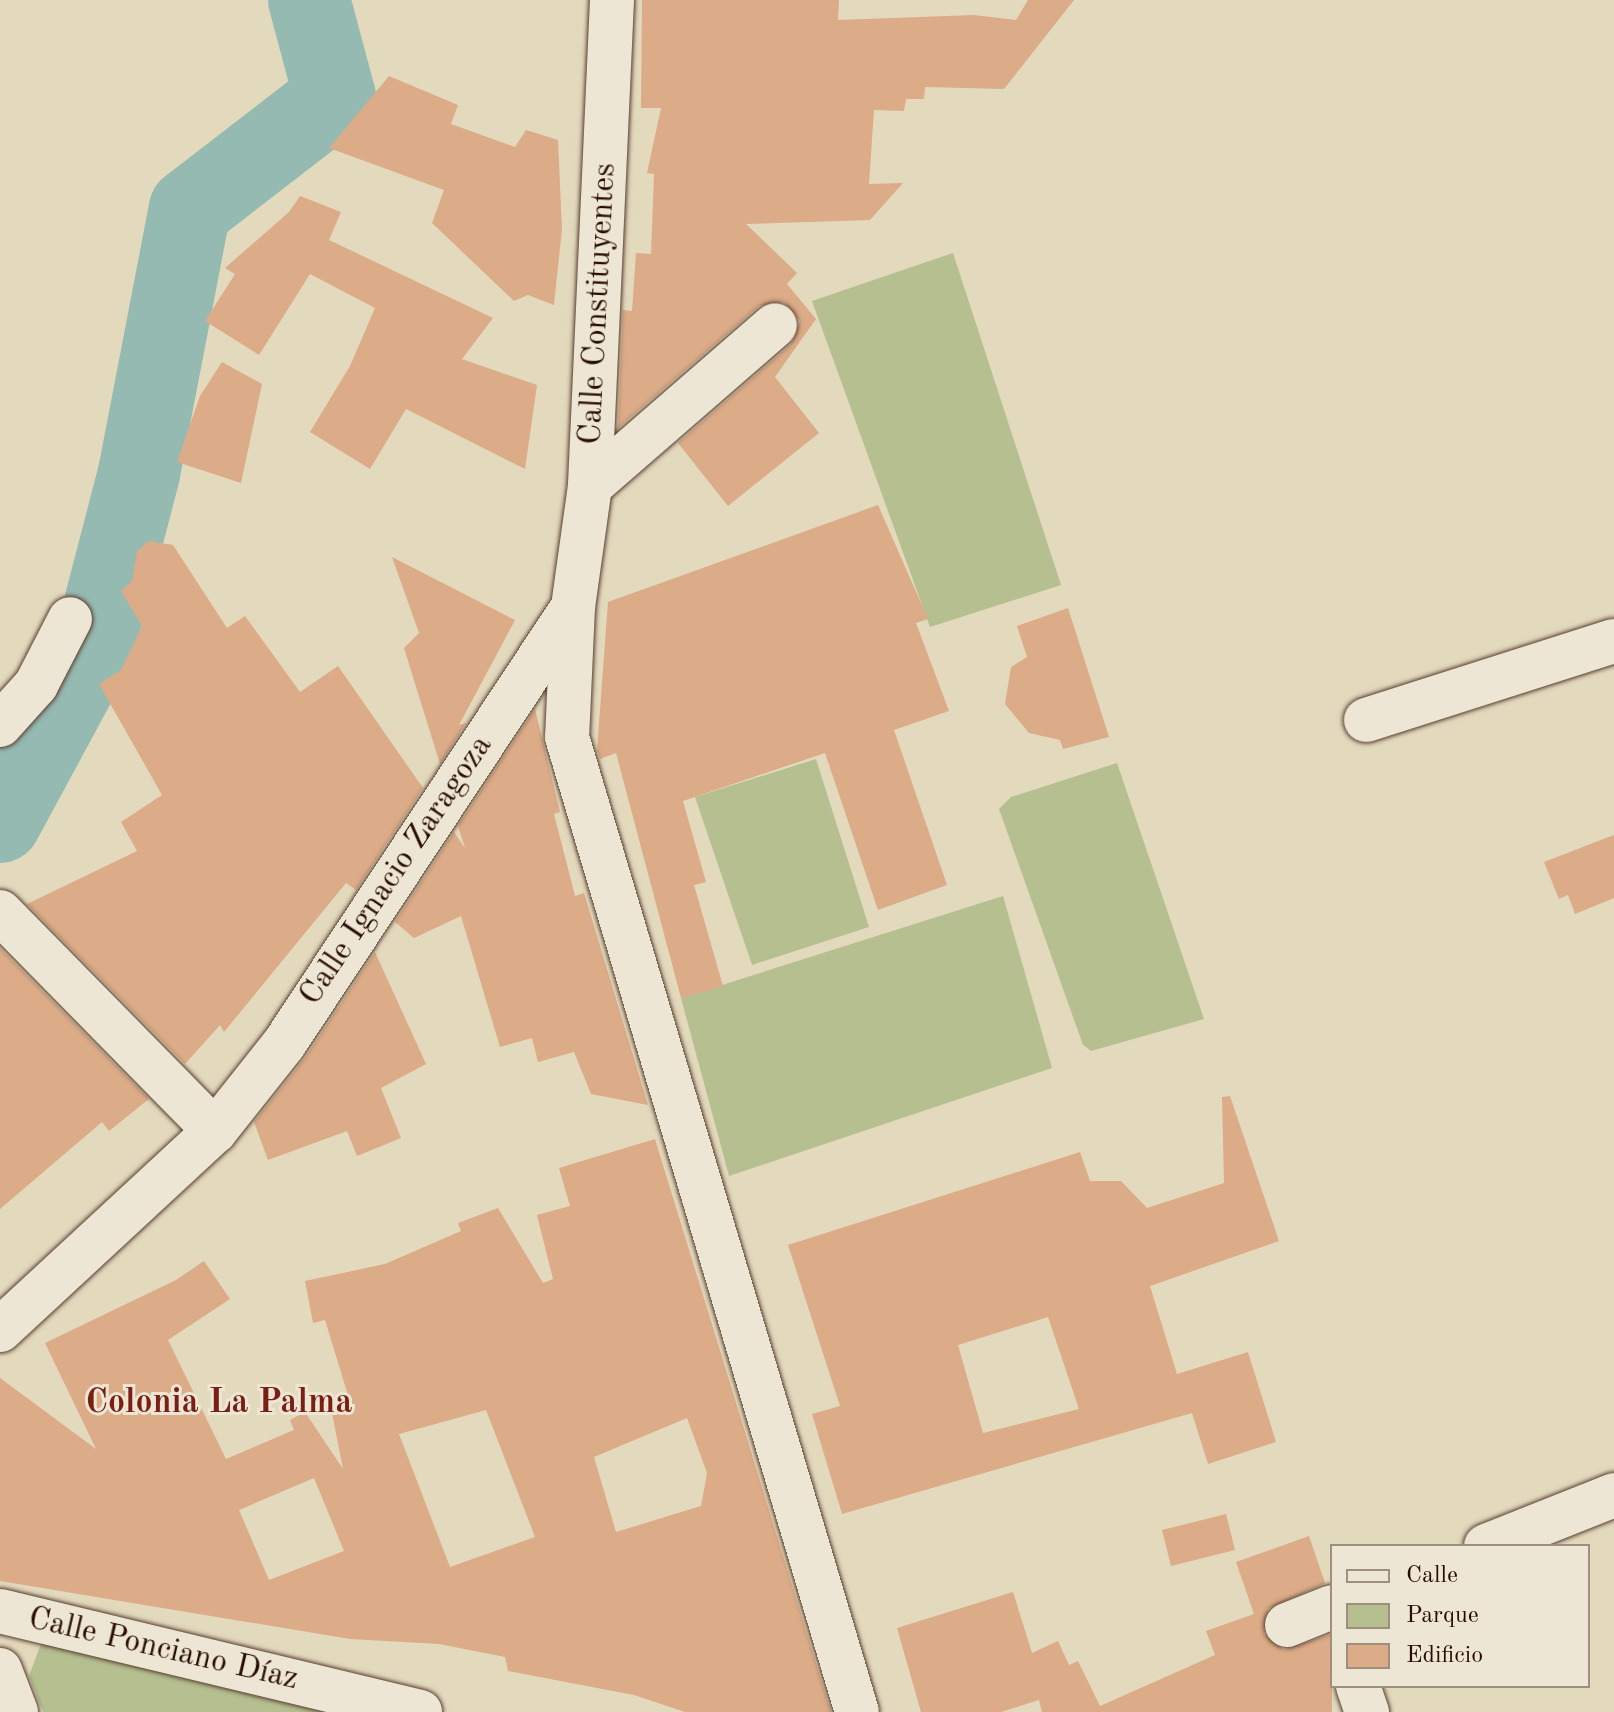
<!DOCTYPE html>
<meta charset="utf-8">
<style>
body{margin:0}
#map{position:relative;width:1614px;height:1712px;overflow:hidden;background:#e3d9bd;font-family:"Old Standard TT",serif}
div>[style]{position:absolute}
.green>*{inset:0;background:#b5bf90}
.river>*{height:82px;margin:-41px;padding:0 41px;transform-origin:41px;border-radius:41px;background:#95bab1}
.building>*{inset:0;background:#dcab87}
.roads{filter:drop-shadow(0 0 2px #583f2f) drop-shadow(0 0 2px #583f2f)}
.street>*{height:44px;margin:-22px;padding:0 22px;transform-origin:22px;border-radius:22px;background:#ede6d4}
.secondary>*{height:44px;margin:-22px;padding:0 22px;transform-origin:22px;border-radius:22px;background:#ede6d4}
span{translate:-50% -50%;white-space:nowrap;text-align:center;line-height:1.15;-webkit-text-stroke:6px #ede6d4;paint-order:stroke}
.street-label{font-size:32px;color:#290c00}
.neighbourhood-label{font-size:34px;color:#7a1f14;font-weight:700}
.legend{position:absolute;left:1330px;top:1544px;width:260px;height:144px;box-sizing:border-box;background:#ede6d4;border:2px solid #9f8f7f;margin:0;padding:10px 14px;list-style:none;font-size:24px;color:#290c00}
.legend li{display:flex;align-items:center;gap:16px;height:40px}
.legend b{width:40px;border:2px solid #9f8f7f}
</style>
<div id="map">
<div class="green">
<i style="clip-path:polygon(953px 253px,1061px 585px,930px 627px,812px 301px)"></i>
<i style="clip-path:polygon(816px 759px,869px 927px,752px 965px,695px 797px)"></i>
<i style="clip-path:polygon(1117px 763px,1204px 1019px,1091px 1051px,1083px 1045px,999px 809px,1011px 797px)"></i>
<i style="clip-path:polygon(1003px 896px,1052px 1068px,729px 1176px,681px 998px)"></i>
<i style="clip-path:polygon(43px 1638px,364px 1712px,43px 1712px,29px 1676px)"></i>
</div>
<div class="river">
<i style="left:0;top:822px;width:196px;rotate:-61.6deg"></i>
<i style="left:93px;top:650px;width:183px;rotate:-75.4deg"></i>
<i style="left:139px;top:473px;width:269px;rotate:-79.1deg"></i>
<i style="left:190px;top:209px;width:183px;rotate:-37.7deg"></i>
<i style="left:335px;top:97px;width:100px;rotate:-105deg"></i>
</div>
<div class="building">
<i style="clip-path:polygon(642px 0,839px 0,838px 20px,974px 15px,1016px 20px,1028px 0,1074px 0,1004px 89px,925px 87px,924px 99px,906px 99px,904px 111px,874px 110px,869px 184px,903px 183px,870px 220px,746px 224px,797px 273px,787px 284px,816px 319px,775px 377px,819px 433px,728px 506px,678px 443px,791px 344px,800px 321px,784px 302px,759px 306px,618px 428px,623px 310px,632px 311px,636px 253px,651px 254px,654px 174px,647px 173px,661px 108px,641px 108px)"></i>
<i style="clip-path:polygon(389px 76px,458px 105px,451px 124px,515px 147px,526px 130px,558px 140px,562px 229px,554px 305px,528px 295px,514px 301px,432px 223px,444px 190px,329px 148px)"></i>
<i style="clip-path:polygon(300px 196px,341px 212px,329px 240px,493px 318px,462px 359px,537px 385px,525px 469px,406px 409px,370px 469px,310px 432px,350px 366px,375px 308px,310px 274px,259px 355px,205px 321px,235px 274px,225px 268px,289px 212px)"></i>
<i style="clip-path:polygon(222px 362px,262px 384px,241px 483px,177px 462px,200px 396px)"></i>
<i style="clip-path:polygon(878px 505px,928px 619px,916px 623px,949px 711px,894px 730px,947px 885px,878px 910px,825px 753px,683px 801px,706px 882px,694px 885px,723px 986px,681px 998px,616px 753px,600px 759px,597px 750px,608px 602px)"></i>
<i style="clip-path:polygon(149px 541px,173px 545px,227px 628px,245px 616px,300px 692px,338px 666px,423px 788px,356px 890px,346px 883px,224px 1032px,220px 1025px,185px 1064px,27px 904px,137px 851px,121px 822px,162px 795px,99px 684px,121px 670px,142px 626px,121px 591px,132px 581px,137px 551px)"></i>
<i style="clip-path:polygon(392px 557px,515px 620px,459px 725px,466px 723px,440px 764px,404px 648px,419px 633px)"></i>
<i style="clip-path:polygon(1068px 608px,1109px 737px,1063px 749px,1060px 740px,1029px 733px,1005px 704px,1011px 667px,1027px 657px,1017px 626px)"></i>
<i style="clip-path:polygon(535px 709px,560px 812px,554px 814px,575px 896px,584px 893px,648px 1105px,591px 1094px,574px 1052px,538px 1062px,532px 1038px,500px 1047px,461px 916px,414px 938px,395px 922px,454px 832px,465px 848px,458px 826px)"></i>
<i style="clip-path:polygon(1614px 835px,1614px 898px,1575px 914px,1568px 895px,1559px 899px,1544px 862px)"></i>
<i style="clip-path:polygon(0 948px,149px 1099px,109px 1131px,102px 1122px,0 1209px)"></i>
<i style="clip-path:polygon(375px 952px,426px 1064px,381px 1088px,401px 1138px,357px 1156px,347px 1131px,268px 1160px,254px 1122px,305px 1058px)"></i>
<i style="clip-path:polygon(evenodd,1230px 1096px,1279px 1241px,1150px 1286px,1177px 1374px,1248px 1352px,1276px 1442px,1208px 1464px,1192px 1413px,842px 1514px,812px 1414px,840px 1406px,788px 1245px,1080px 1152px,1090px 1181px,1121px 1181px,1147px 1208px,1224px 1183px,1222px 1097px,1230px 1096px,1048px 1317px,1079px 1409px,983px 1433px,958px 1345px,1048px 1317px)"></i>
<i style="clip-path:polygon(evenodd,655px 1139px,831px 1712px,685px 1712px,634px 1695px,508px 1671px,505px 1657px,439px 1644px,350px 1639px,0 1581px,0 1378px,96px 1449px,45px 1343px,176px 1280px,204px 1261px,230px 1299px,168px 1340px,226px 1459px,294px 1430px,290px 1420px,305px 1412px,343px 1469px,332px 1413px,351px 1405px,325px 1320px,313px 1323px,305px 1281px,385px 1264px,461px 1231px,458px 1223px,498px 1208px,543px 1283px,553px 1279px,537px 1215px,570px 1206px,559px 1168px,655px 1139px,486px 1410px,535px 1537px,450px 1567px,399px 1434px,486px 1410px,655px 1139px,687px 1418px,707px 1473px,701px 1506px,616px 1532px,594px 1457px,687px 1418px,655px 1139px,314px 1478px,344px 1551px,269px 1580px,239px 1510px,314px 1478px)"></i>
<i style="clip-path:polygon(1226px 1514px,1235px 1550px,1171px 1566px,1162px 1530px)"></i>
<i style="clip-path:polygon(1309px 1536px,1325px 1583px,1268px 1609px,1264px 1634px,1284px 1650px,1332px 1634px,1332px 1712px,1042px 1712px,1039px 1700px,1001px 1712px,921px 1712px,897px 1628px,1013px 1592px,1032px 1653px,1058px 1641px,1069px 1665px,1078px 1661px,1100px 1706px,1215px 1655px,1206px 1631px,1254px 1614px,1236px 1562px)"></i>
</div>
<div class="roads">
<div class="street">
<i style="left:590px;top:486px;width:245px;rotate:-41deg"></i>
<i style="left:1366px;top:720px;width:260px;rotate:-17.7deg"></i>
<i style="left:0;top:725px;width:54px;rotate:-48deg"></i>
<i style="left:36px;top:685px;width:74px;rotate:-62.7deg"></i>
<i style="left:0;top:912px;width:307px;rotate:45.5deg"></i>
<i style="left:0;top:1330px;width:293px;rotate:-42.8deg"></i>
<i style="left:215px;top:1131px;width:111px;rotate:-51.6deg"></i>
<i style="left:284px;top:1044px;width:524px;rotate:-56.52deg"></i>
<i style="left:1486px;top:1546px;width:138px;rotate:-21.7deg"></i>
<i style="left:0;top:1611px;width:432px;rotate:13.5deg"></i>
<i style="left:1287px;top:1625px;width:48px;rotate:-21.8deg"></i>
<i style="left:0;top:1670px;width:45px;rotate:69.1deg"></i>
<i style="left:1358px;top:1686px;width:28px;rotate:71deg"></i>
</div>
<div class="secondary">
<i style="left:612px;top:0;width:486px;rotate:92.6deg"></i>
<i style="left:590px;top:486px;width:122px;rotate:98deg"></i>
<i style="left:573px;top:607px;width:130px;rotate:92.6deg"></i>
<i style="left:567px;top:737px;width:1017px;rotate:73.44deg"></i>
</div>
</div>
<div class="street-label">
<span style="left:599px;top:304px;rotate:-87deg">Calle Constituyentes</span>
<span style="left:397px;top:871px;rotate:-56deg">Calle Ignacio Zaragoza</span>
<span style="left:163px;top:1650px;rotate:13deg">Calle Ponciano Díaz</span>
</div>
<div class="neighbourhood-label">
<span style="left:219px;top:1404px">Colonia La Palma</span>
</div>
<ul class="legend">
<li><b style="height:10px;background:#ede6d4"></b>Calle</li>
<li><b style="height:22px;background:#b5bf90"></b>Parque</li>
<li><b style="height:22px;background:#dcab87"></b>Edificio</li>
</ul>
</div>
